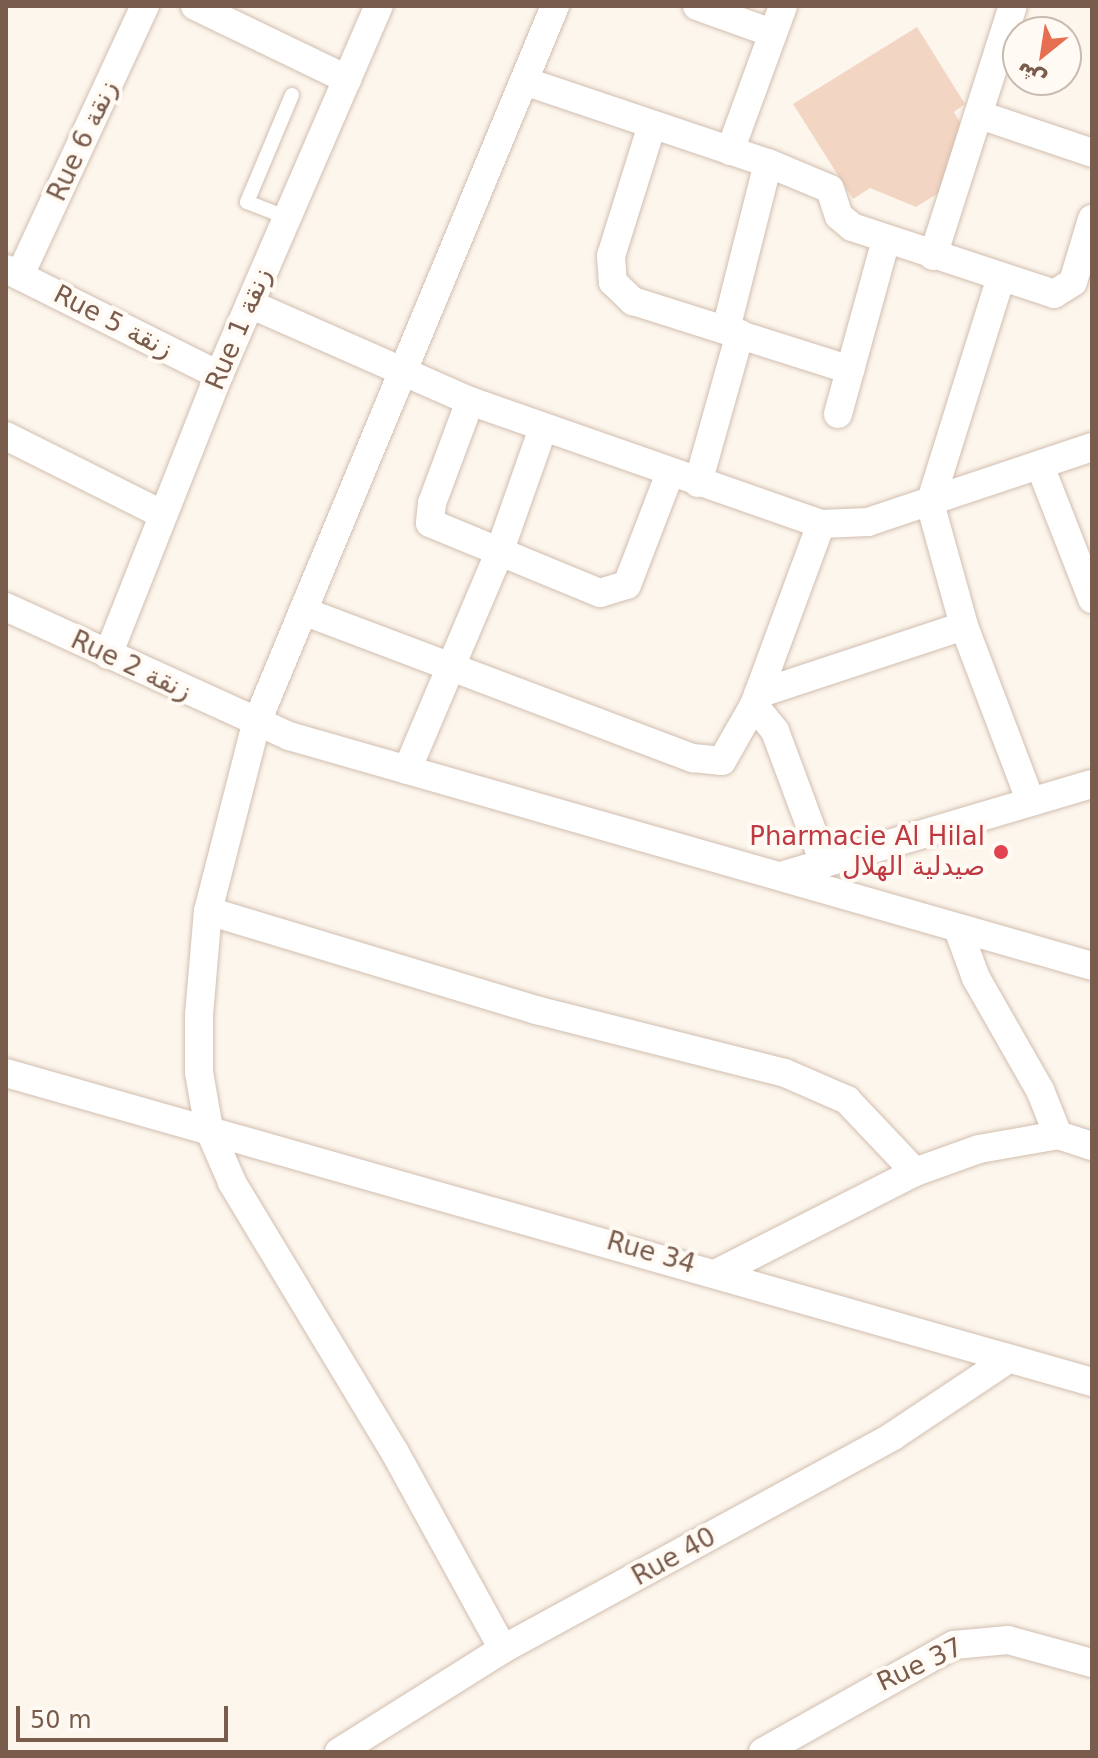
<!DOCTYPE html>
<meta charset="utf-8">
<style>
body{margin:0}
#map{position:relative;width:1098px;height:1758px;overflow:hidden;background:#fdf6ec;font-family:"DejaVu Sans",Vazirmatn,sans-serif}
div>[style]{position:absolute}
.building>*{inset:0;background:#f3d5c3}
.roads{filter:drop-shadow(0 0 2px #d1beb0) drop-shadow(0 0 2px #d1beb0)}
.lane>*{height:14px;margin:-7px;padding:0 7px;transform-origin:7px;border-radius:7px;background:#fff}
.street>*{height:28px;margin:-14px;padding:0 14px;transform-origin:14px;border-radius:14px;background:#fff}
.dots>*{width:22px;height:22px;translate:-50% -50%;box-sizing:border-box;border:4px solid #fffaf3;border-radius:50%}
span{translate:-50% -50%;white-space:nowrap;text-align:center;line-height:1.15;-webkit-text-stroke:8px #fffaf3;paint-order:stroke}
.street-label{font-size:26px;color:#7a5c4d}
.health-label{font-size:26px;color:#be3a42}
.right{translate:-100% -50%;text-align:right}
.frame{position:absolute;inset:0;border:8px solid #7a5c4d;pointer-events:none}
.north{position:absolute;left:1002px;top:16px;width:80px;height:80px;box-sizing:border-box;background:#fffaf3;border:2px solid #cabbb1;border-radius:50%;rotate:210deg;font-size:22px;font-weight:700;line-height:32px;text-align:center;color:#7a5c4d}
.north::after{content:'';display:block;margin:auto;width:28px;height:36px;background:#e76f51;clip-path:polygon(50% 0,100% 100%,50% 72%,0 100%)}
.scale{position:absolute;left:16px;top:1706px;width:212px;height:36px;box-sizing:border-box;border:4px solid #7a5c4d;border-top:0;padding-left:10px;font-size:24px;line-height:28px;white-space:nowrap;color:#7a5c4d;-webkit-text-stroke:6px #fffaf3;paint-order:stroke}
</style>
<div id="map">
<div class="building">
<i style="clip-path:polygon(917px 27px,965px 104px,954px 112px,961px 124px,950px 186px,916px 207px,870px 188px,853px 199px,793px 104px)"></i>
</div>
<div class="roads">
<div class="lane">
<i style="left:288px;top:218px;width:44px;rotate:-158.7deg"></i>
<i style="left:247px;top:202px;width:116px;rotate:-67.2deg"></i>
</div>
<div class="street">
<i style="left:195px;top:6px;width:169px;rotate:25.7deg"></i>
<i style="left:697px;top:6px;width:80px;rotate:19.8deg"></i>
<i style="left:524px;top:81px;width:257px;rotate:18.6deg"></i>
<i style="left:768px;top:163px;width:67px;rotate:22.8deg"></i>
<i style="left:830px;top:189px;width:28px;rotate:72deg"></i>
<i style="left:839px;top:216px;width:17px;rotate:40deg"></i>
<i style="left:852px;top:227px;width:213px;rotate:18.3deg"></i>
<i style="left:1054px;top:294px;width:22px;rotate:-32deg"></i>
<i style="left:1073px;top:282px;width:66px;rotate:-73.2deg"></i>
<i style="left:983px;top:116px;width:115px;rotate:18.7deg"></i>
<i style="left:652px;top:125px;width:137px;rotate:107.4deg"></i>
<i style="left:611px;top:256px;width:26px;rotate:86deg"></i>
<i style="left:613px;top:282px;width:28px;rotate:44deg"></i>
<i style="left:633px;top:301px;width:228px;rotate:17.6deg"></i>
<i style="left:730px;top:151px;width:154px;rotate:-69.9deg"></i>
<i style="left:933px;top:256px;width:262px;rotate:-72.3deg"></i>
<i style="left:6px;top:269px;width:238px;rotate:26.5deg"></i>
<i style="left:20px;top:275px;width:297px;rotate:-65.1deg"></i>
<i style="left:1001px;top:277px;width:237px;rotate:107.4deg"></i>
<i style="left:930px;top:503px;width:128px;rotate:74.5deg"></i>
<i style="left:964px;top:626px;width:188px;rotate:69.2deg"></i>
<i style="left:250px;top:304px;width:240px;rotate:23.8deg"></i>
<i style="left:470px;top:401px;width:372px;rotate:19.3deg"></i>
<i style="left:821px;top:524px;width:47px;rotate:-2.4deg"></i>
<i style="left:868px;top:522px;width:236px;rotate:-18.5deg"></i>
<i style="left:726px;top:329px;width:171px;rotate:-75.8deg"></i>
<i style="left:470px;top:401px;width:109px;rotate:110.4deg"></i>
<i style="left:432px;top:503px;width:20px;rotate:96deg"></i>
<i style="left:430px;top:523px;width:184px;rotate:22.4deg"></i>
<i style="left:600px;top:593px;width:28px;rotate:-17deg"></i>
<i style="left:627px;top:585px;width:120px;rotate:-69deg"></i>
<i style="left:838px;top:414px;width:180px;rotate:-74.6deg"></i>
<i style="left:6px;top:436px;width:174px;rotate:26.6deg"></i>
<i style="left:1040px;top:466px;width:143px;rotate:68.6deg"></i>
<i style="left:698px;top:483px;width:155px;rotate:-74.3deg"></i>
<i style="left:6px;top:607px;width:311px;rotate:24.5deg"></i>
<i style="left:289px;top:736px;width:835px;rotate:15.98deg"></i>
<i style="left:303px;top:611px;width:417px;rotate:20.7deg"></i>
<i style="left:693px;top:758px;width:29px;rotate:6deg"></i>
<i style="left:722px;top:761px;width:64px;rotate:-60.3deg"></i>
<i style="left:754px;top:705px;width:193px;rotate:-69.7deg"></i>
<i style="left:108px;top:655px;width:301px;rotate:-68.4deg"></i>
<i style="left:219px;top:375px;width:402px;rotate:-66.6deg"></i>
<i style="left:758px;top:694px;width:217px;rotate:-18.3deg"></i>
<i style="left:754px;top:705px;width:33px;rotate:51deg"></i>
<i style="left:775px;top:731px;width:141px;rotate:69.6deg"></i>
<i style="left:407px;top:770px;width:236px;rotate:-67deg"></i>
<i style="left:499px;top:553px;width:133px;rotate:-70.6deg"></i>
<i style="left:781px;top:876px;width:324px;rotate:-16.5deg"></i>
<i style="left:208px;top:911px;width:343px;rotate:16.8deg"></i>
<i style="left:536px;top:1010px;width:257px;rotate:14.2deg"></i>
<i style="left:785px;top:1073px;width:68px;rotate:23.5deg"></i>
<i style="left:847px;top:1100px;width:99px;rotate:46.6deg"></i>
<i style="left:958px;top:929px;width:52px;rotate:69.8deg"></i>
<i style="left:976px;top:978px;width:129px;rotate:60.3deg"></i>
<i style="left:1040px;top:1090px;width:48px;rotate:68.2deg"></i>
<i style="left:6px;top:1073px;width:1129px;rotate:15.88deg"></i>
<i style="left:719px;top:1272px;width:220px;rotate:-27deg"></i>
<i style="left:915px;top:1172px;width:68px;rotate:-19.8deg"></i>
<i style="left:979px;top:1149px;width:80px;rotate:-10deg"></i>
<i style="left:1058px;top:1135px;width:36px;rotate:18deg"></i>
<i style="left:503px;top:1649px;width:226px;rotate:-118.8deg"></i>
<i style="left:394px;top:1451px;width:314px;rotate:-121.1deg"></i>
<i style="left:232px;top:1182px;width:58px;rotate:-113.5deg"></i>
<i style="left:209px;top:1129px;width:58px;rotate:-100deg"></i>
<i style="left:199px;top:1072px;width:57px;rotate:-90deg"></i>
<i style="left:199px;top:1015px;width:104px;rotate:-85.1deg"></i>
<i style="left:208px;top:911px;width:193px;rotate:-75.6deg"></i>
<i style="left:256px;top:724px;width:778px;rotate:-67.39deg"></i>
<i style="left:339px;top:1752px;width:194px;rotate:-32.1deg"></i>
<i style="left:503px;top:1649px;width:444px;rotate:-28.6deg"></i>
<i style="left:893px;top:1436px;width:137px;rotate:-33.7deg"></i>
<i style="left:763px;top:1752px;width:219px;rotate:-29.3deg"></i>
<i style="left:954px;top:1645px;width:54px;rotate:-5.3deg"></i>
<i style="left:1008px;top:1640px;width:87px;rotate:15.3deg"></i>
</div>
</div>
<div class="dots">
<i style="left:1001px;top:852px;background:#e0444e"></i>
</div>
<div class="street-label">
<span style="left:83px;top:141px;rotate:-65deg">Rue 6 زنقة</span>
<span style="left:113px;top:322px;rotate:27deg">Rue 5 زنقة</span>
<span style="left:239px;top:329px;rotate:-67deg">Rue 1 زنقة</span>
<span style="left:131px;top:666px;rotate:25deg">Rue 2 زنقة</span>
<span style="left:651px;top:1253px;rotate:16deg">Rue 34</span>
<span style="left:674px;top:1557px;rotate:-29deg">Rue 40</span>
<span style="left:920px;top:1665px;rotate:-25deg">Rue 37</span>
</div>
<div class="health-label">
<span class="right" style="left:985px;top:852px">Pharmacie Al Hilal<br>صيدلية الهلال</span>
</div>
<div class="frame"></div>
<div class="north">ش</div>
<div class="scale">50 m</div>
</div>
